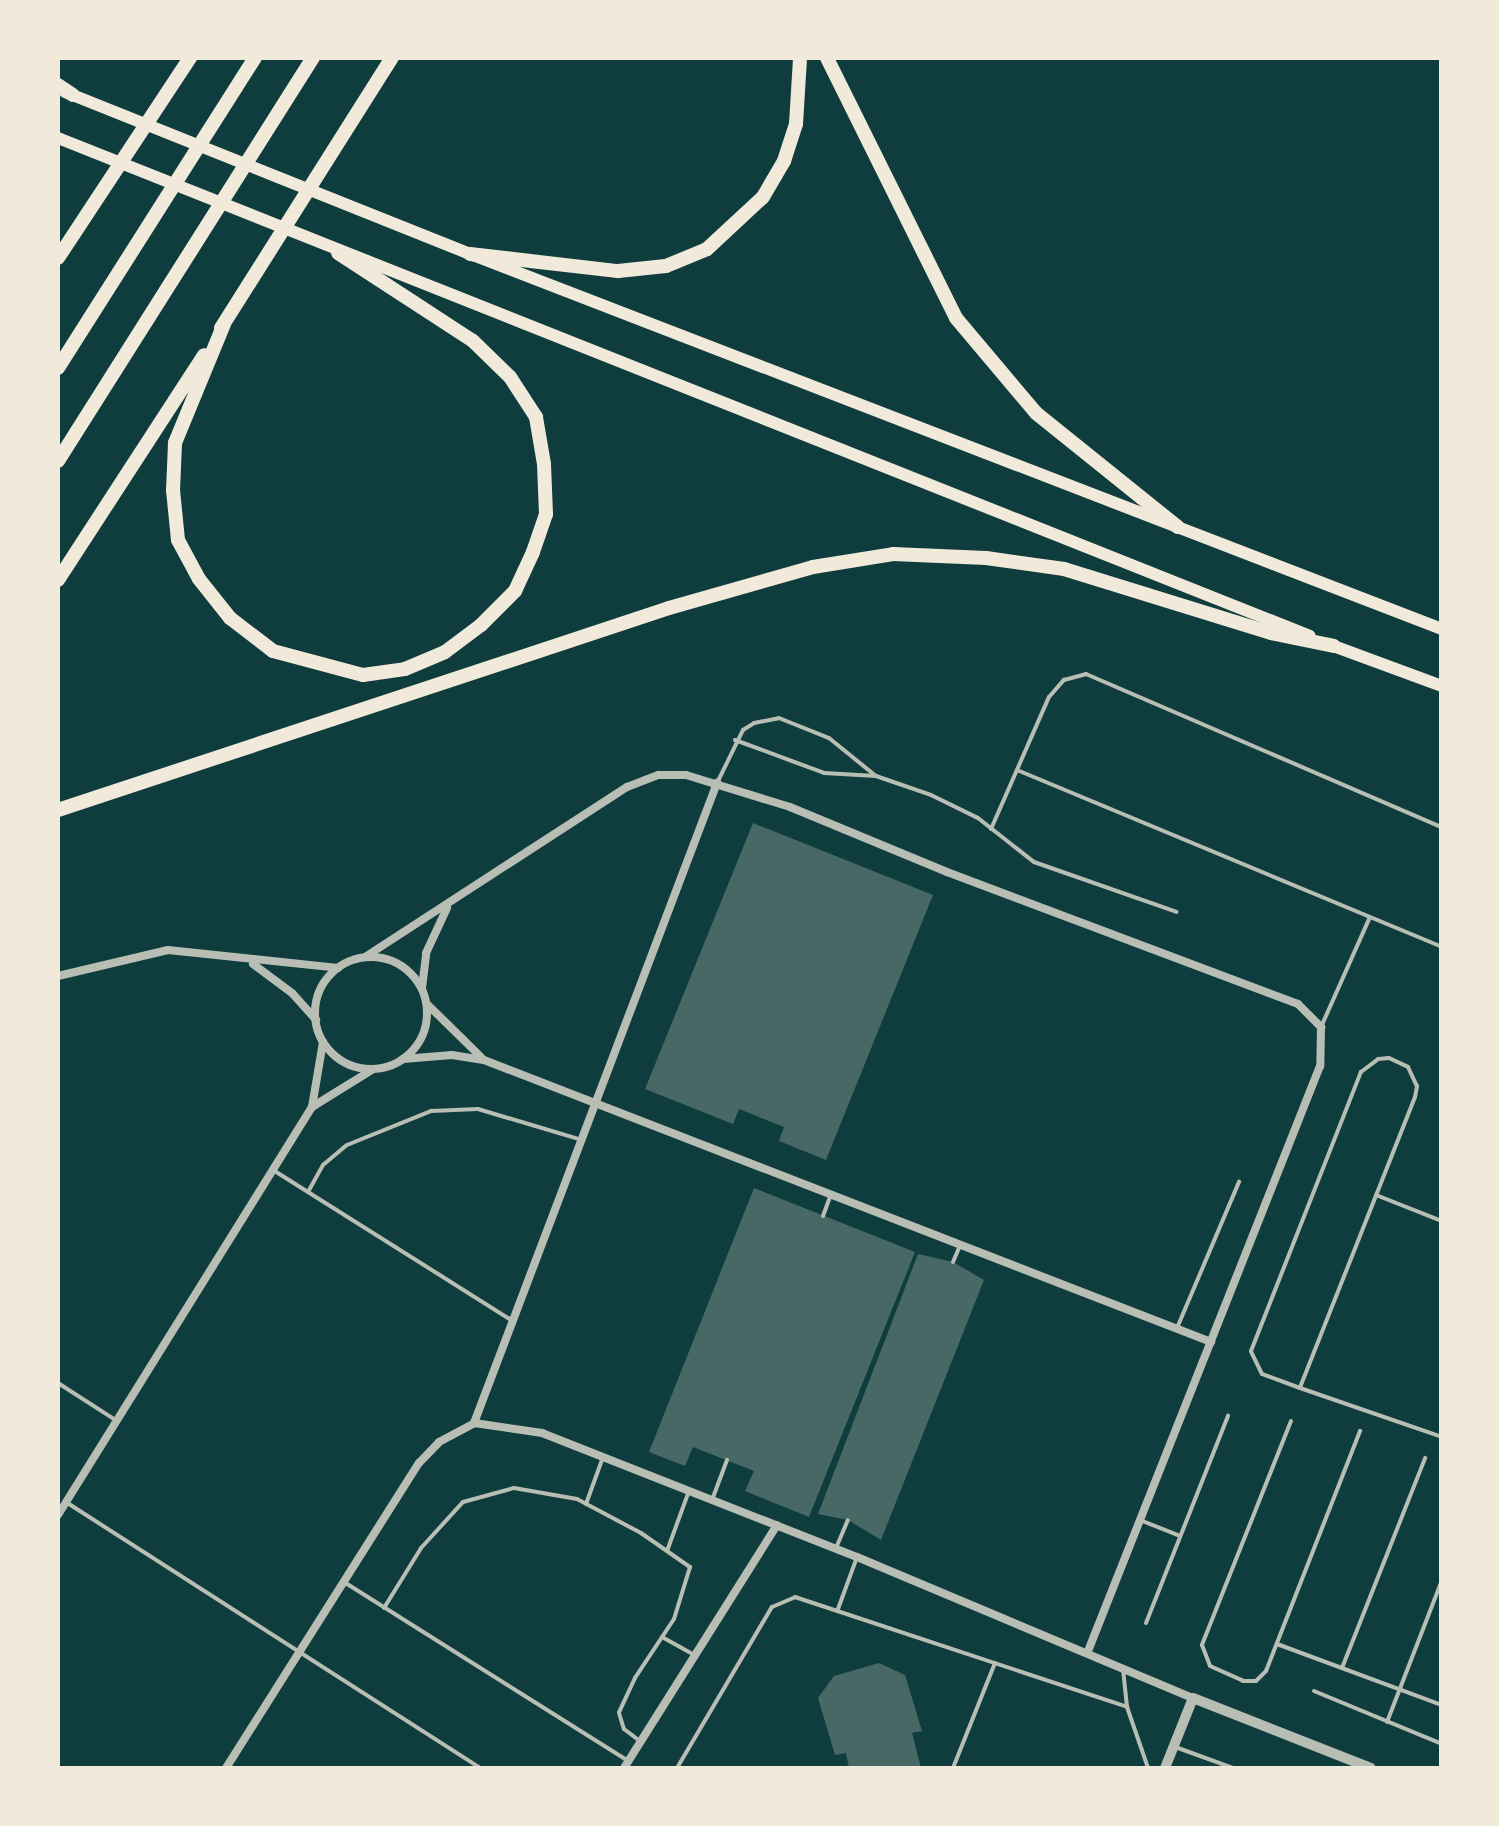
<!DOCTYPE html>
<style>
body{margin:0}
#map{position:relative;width:1499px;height:1826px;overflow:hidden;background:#0f3d3e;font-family:"Source Sans 3",sans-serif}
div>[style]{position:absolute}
.building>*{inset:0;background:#486865}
.service>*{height:4px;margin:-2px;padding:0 2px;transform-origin:2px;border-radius:2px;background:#b8beb3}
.minor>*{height:8px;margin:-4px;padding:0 4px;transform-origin:4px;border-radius:4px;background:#b8beb3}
.minor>.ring{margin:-4px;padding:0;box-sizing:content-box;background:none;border:8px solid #b8beb3;border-radius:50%}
.tertiary>*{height:10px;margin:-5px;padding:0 5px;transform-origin:5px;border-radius:5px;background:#b8beb3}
.trunk>*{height:12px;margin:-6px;padding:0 6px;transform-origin:6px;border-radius:6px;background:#f1e9da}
.motorway>*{height:14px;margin:-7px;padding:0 7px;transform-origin:7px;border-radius:7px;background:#f1e9da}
span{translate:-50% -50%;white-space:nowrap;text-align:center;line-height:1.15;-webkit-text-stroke:8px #f1e9da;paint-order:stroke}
.frame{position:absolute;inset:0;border:60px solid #f1e9da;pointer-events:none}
</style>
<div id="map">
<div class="building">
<i style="clip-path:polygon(753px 823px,933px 895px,826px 1160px,779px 1141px,784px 1127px,739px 1109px,733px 1124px,645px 1089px)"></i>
<i style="clip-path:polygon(754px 1188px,915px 1252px,809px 1517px,745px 1491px,754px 1471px,693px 1447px,685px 1466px,649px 1452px)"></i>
<i style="clip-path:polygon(918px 1254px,953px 1262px,984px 1280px,881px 1540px,848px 1520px,818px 1514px)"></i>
<i style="clip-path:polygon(879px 1663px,905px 1675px,922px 1731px,912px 1733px,921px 1768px,849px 1768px,846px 1753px,835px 1755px,818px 1698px,834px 1676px)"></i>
</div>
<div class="service">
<i style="left:735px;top:740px;width:95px;rotate:20.3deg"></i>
<i style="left:824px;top:773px;width:52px;rotate:3.3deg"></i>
<i style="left:876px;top:776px;width:58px;rotate:19.1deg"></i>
<i style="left:931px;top:795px;width:52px;rotate:26.1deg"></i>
<i style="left:978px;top:818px;width:71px;rotate:38.2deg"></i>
<i style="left:1034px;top:862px;width:151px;rotate:19.3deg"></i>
<i style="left:1017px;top:770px;width:460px;rotate:22.6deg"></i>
<i style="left:718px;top:781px;width:57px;rotate:-63.9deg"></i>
<i style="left:743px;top:730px;width:13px;rotate:-32deg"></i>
<i style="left:754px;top:723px;width:25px;rotate:-11deg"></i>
<i style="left:779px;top:718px;width:54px;rotate:21.8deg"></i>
<i style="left:829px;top:738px;width:60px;rotate:39deg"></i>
<i style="left:991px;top:829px;width:144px;rotate:-66.3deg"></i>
<i style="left:1049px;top:697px;width:23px;rotate:-49deg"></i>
<i style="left:1064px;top:680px;width:23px;rotate:-15deg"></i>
<i style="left:1086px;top:674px;width:387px;rotate:23.3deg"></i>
<i style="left:1321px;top:1027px;width:120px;rotate:-66deg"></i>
<i style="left:1389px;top:1058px;width:21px;rotate:25deg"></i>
<i style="left:1408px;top:1067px;width:21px;rotate:65deg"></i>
<i style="left:1417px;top:1086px;width:11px;rotate:100deg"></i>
<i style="left:1415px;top:1097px;width:313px;rotate:111.6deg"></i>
<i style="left:1300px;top:1388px;width:40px;rotate:-159.8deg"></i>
<i style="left:1262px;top:1374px;width:25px;rotate:-116deg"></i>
<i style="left:1251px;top:1351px;width:300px;rotate:-68.5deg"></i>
<i style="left:1361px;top:1072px;width:21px;rotate:-37deg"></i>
<i style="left:1378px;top:1059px;width:11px;rotate:-5deg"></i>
<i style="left:273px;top:1170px;width:280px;rotate:32.2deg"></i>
<i style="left:308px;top:1192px;width:31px;rotate:-61deg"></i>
<i style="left:323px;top:1165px;width:31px;rotate:-40deg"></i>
<i style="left:347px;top:1145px;width:91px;rotate:-22deg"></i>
<i style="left:431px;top:1111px;width:47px;rotate:-2.4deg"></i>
<i style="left:478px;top:1109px;width:109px;rotate:16.6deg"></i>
<i style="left:1376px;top:1195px;width:71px;rotate:21.5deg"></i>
<i style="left:823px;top:1216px;width:20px;rotate:-70deg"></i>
<i style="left:953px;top:1262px;width:15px;rotate:-67deg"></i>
<i style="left:1177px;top:1328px;width:159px;rotate:-67deg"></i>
<i style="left:58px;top:1383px;width:70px;rotate:32.8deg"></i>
<i style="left:1300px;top:1388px;width:150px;rotate:19deg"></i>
<i style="left:1291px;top:1421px;width:241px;rotate:111.7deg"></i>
<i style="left:1202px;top:1645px;width:22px;rotate:69deg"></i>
<i style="left:1210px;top:1666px;width:36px;rotate:24deg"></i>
<i style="left:1243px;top:1681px;width:13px"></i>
<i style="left:1256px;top:1681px;width:14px;rotate:-45deg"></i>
<i style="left:1266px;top:1671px;width:258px;rotate:-68.6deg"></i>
<i style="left:712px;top:1500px;width:43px;rotate:-69.4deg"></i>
<i style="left:69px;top:1504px;width:489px;rotate:32.7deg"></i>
<i style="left:586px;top:1504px;width:50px;rotate:-70.1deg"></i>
<i style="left:1140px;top:1520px;width:43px;rotate:21.8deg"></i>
<i style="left:836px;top:1548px;width:30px;rotate:-67deg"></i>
<i style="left:667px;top:1551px;width:64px;rotate:-69.9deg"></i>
<i style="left:344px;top:1582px;width:336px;rotate:32.2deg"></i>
<i style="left:384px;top:1608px;width:70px;rotate:-58.3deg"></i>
<i style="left:421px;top:1548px;width:62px;rotate:-47.6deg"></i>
<i style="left:463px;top:1502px;width:53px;rotate:-15.4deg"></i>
<i style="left:514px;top:1488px;width:64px;rotate:9.9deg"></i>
<i style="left:577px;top:1499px;width:72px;rotate:28deg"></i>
<i style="left:641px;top:1533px;width:60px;rotate:34.8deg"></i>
<i style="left:690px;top:1567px;width:54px;rotate:107.1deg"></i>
<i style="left:674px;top:1619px;width:71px;rotate:123.5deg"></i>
<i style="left:635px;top:1678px;width:38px;rotate:115deg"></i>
<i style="left:619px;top:1713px;width:17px;rotate:73deg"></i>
<i style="left:624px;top:1729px;width:20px;rotate:37deg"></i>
<i style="left:838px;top:1609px;width:55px;rotate:-69.9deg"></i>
<i style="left:1146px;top:1623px;width:223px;rotate:-68.4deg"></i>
<i style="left:662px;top:1637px;width:35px;rotate:29deg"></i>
<i style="left:1277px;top:1644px;width:176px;rotate:20.3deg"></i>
<i style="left:1342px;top:1668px;width:226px;rotate:-68.4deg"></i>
<i style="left:1123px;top:1669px;width:38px;rotate:84deg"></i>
<i style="left:1127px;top:1707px;width:65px;rotate:71deg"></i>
<i style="left:1314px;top:1691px;width:139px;rotate:22.5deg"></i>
<i style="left:1387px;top:1722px;width:152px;rotate:-68.8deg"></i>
<i style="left:1178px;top:1748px;width:59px;rotate:20deg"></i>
<i style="left:677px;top:1768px;width:187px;rotate:-59.5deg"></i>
<i style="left:772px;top:1607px;width:25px;rotate:-23deg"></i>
<i style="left:795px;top:1597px;width:350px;rotate:18.3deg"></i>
<i style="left:953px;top:1768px;width:113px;rotate:-68.2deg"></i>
</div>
<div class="minor">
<i style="left:365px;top:957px;width:312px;rotate:-33deg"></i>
<i style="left:627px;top:787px;width:34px;rotate:-21deg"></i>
<i style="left:659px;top:775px;width:27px"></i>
<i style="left:686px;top:775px;width:109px;rotate:17.1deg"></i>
<i style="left:790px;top:807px;width:170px;rotate:22.5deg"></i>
<i style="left:947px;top:872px;width:375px;rotate:20.6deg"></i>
<i style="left:1298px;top:1004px;width:33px;rotate:45deg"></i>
<i style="left:1321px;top:1027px;width:39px;rotate:91deg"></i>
<i style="left:1320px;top:1066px;width:629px;rotate:111.63deg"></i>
<i class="ring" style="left:315px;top:957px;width:104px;height:104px"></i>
<i style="left:253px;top:964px;width:49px;rotate:36.6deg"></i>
<i style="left:292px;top:993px;width:36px;rotate:48deg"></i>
<i style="left:58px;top:976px;width:113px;rotate:-13.3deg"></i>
<i style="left:168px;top:950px;width:171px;rotate:6deg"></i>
<i style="left:422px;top:988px;width:35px;rotate:-83deg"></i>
<i style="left:426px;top:953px;width:50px;rotate:-65deg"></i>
<i style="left:427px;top:1004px;width:76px;rotate:44.5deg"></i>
<i style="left:403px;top:1059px;width:49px;rotate:-4.7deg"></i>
<i style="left:452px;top:1055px;width:32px;rotate:9deg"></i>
<i style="left:484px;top:1060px;width:780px;rotate:21.2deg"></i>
<i style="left:312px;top:1107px;width:70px;rotate:-31.7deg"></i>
<i style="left:474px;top:1423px;width:685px;rotate:-69.21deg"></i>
<i style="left:58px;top:1515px;width:481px;rotate:-58.1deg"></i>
<i style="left:312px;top:1107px;width:66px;rotate:-80.4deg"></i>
<i style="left:226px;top:1768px;width:361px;rotate:-57.7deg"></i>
<i style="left:419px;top:1463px;width:29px;rotate:-46deg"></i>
<i style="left:439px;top:1442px;width:40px;rotate:-28deg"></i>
<i style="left:474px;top:1423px;width:69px;rotate:8.4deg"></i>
<i style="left:542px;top:1433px;width:339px;rotate:21.5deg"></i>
<i style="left:857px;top:1557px;width:364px;rotate:22.8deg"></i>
<i style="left:624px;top:1768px;width:287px;rotate:-57.8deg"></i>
</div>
<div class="tertiary">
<i style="left:1165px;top:1768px;width:75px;rotate:-68.2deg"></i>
<i style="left:1193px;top:1698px;width:191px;rotate:21.5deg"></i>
</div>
<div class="trunk">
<i style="left:65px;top:92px;width:436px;rotate:21.8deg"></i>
<i style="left:470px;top:254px;width:1042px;rotate:21.1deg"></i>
<i style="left:58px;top:138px;width:1347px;rotate:21.69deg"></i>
<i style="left:1328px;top:644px;width:121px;rotate:20.2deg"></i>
</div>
<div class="motorway">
<i style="left:827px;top:58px;width:290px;rotate:63.6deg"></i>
<i style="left:956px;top:318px;width:124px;rotate:49.9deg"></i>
<i style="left:1036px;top:413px;width:182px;rotate:38.8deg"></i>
<i style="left:58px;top:85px;width:18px;rotate:34deg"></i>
<i style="left:470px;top:254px;width:149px;rotate:6.6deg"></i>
<i style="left:618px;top:271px;width:48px;rotate:-5.9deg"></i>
<i style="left:666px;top:266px;width:44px;rotate:-22.5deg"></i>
<i style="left:707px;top:249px;width:76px;rotate:-42.9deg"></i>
<i style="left:763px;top:197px;width:42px;rotate:-59.7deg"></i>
<i style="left:784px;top:161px;width:39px;rotate:-72deg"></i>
<i style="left:796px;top:124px;width:66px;rotate:-86.5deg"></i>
<i style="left:58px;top:258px;width:240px;rotate:-56.6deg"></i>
<i style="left:224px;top:324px;width:129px;rotate:112.4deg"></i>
<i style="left:175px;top:443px;width:47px;rotate:92.4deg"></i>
<i style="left:173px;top:490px;width:50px;rotate:84.3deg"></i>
<i style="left:178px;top:540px;width:44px;rotate:61.7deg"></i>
<i style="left:199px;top:579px;width:50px;rotate:51.5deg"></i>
<i style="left:230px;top:618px;width:54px;rotate:37.5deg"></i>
<i style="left:273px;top:651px;width:93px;rotate:14.9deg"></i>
<i style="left:363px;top:675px;width:42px;rotate:-8.1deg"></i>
<i style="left:405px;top:669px;width:43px;rotate:-23deg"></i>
<i style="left:445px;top:652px;width:45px;rotate:-36.9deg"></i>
<i style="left:481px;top:625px;width:48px;rotate:-45deg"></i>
<i style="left:515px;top:591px;width:43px;rotate:-65.2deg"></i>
<i style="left:533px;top:552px;width:40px;rotate:-71.1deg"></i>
<i style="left:546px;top:514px;width:50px;rotate:-92.3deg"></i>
<i style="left:544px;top:464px;width:48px;rotate:-99.7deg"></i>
<i style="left:536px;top:417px;width:48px;rotate:-123deg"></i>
<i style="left:510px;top:377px;width:52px;rotate:-135.8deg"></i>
<i style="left:473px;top:341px;width:161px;rotate:-146.9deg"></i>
<i style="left:221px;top:328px;width:320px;rotate:-57.7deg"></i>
<i style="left:58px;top:368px;width:367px;rotate:-57.6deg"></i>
<i style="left:58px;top:461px;width:477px;rotate:-57.7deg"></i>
<i style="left:58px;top:580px;width:268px;rotate:-57deg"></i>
<i style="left:58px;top:810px;width:644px;rotate:-18.29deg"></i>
<i style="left:669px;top:608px;width:150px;rotate:-15.9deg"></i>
<i style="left:813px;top:567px;width:81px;rotate:-9.2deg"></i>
<i style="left:893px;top:554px;width:93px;rotate:2.5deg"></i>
<i style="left:986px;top:558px;width:79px;rotate:8deg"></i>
<i style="left:1064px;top:569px;width:217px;rotate:17.2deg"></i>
<i style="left:1271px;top:633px;width:64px;rotate:11.7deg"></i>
</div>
<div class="frame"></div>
</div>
